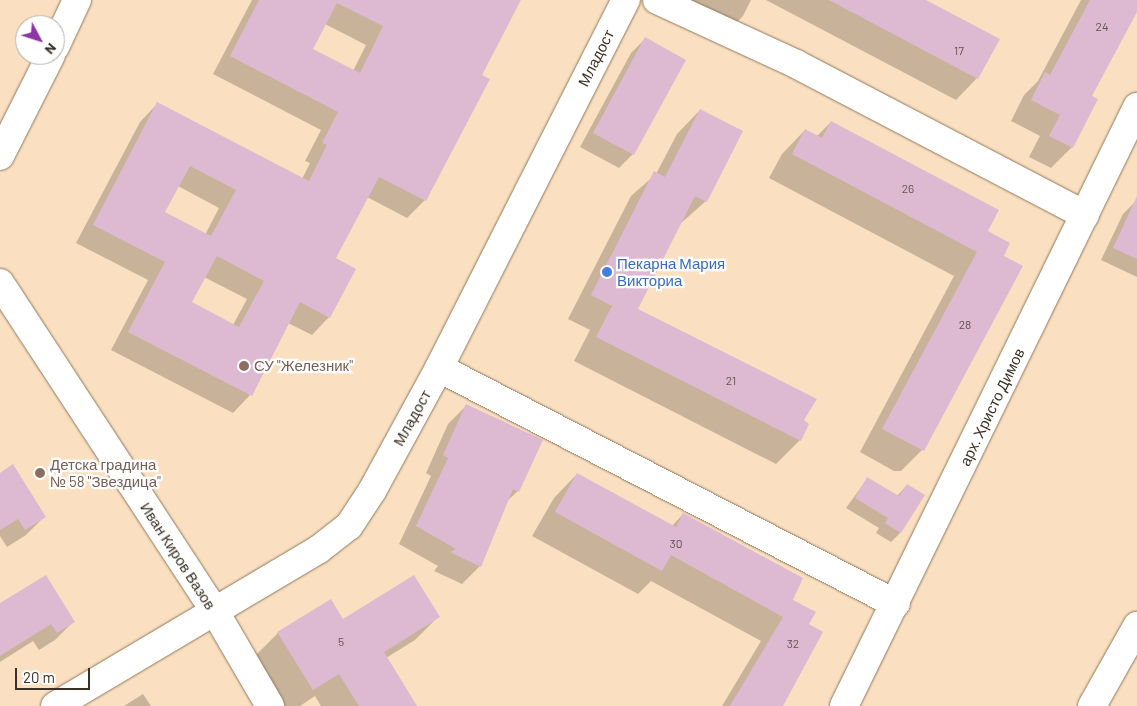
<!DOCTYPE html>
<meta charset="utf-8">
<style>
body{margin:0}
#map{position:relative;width:1137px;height:706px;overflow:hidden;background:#fae0c1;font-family:Barlow,sans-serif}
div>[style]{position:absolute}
.shadow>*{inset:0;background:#0003}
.building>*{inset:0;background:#ddbad2}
.roads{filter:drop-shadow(0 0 1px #90785c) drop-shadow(0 0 1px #90785c)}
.minor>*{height:28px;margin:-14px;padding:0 14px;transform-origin:14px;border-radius:14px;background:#fff}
.dots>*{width:14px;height:14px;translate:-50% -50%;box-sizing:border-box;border:2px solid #fff;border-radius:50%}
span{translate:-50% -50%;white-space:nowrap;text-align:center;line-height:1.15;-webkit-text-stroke:4.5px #fff;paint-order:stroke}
.number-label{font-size:12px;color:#635250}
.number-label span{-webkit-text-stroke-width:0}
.street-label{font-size:15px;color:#3a3024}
.shop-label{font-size:15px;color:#366cbe}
.left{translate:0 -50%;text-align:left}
.education-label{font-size:15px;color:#785e54}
.north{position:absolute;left:15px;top:15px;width:50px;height:50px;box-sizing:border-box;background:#fff;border:1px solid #b0aca7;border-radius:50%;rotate:130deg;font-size:14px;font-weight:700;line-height:20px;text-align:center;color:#3a3024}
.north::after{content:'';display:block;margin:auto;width:18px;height:22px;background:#8d37a4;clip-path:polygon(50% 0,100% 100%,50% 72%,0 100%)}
.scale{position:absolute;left:15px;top:668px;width:75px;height:22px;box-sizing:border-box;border:2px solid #3a3024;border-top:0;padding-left:6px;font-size:15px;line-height:18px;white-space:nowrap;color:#3a3024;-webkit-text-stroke:4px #fff;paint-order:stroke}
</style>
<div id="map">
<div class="shadow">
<i style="clip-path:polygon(evenodd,252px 0,516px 0,425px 200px,407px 218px,367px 197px,335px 259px,329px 317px,312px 335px,288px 323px,250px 395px,233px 413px,111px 350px,148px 280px,76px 243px,140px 122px,157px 104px,302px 179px,310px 163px,305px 161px,321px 130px,213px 74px,252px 0,325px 24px,366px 45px,353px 71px,312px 50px,325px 24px,252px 0,178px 186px,219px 208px,205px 235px,164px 213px,178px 186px,252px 0,204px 277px,247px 299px,233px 325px,191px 303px,204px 277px)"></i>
<i style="clip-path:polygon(651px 0,751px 0,743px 16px,722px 37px)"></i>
<i style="clip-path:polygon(766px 0,924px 0,977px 78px,956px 100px)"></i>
<i style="clip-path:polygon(1081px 0,1137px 0,1137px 10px,1090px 97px,1072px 147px,1051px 168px,1029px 157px,1040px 136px,1011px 121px,1024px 95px,1038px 81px)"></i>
<i style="clip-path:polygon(645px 39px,633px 154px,619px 168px,580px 147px,631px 53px)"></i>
<i style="clip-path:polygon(700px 110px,706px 201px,680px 224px,636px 310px,802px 421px,800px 440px,776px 464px,574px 361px,590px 330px,568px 319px,631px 196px,656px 174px,677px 134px)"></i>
<i style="clip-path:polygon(831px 122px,986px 232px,925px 447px,901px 471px,894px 471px,860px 452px,954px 276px,769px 178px,782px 154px,805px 130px,817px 136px)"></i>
<i style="clip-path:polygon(1135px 202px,1137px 203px,1137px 277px,1101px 260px,1123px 214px)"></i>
<i style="clip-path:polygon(466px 406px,518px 491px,505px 503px,480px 566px,462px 584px,434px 571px,438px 566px,399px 544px,431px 476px,426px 473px,448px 424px)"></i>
<i style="clip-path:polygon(0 474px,44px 517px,26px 535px,7px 547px,0 536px)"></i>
<i style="clip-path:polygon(577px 474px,672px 526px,683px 514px,791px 600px,808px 625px,781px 706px,722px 706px,761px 641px,651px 581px,638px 594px,532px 536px,554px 498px)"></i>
<i style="clip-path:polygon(867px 479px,897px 496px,907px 485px,900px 533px,891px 542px,876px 533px,879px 528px,846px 508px)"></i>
<i style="clip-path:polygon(0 604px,73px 622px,55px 640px,39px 650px,33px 641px,0 662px)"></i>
<i style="clip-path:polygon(438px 617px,415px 640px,386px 658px,416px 706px,321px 706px,315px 696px,300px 706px,285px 706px,254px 657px,278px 633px,343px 621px)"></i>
<i style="clip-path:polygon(143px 694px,151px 706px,124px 706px)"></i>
</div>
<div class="building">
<i style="clip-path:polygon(evenodd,259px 0,521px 0,482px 75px,490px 79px,426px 201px,379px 177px,336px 258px,356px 269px,330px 318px,300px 302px,252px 396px,128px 332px,165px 262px,93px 225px,157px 102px,309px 181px,327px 145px,322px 143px,338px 112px,230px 56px,259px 0,337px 3px,383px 26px,360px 73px,313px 49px,337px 3px,259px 0,190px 166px,236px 190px,211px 236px,165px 212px,190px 166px,259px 0,217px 256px,264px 281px,239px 327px,192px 302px,217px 256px)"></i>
<i style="clip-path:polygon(829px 0,926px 0,1000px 39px,978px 79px)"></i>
<i style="clip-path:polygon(1090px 0,1137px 0,1137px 12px,1092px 96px,1098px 99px,1073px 148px,1049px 136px,1060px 115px,1031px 100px,1045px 72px,1050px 75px)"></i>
<i style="clip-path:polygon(645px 37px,686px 60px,634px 155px,593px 133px)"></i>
<i style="clip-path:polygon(700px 109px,743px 131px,707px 202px,695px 196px,638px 309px,817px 399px,804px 420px,809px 424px,801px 441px,596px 337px,612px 306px,591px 295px,654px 171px,665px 177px)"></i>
<i style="clip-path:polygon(831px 121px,999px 210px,988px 231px,1010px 243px,1004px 256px,1023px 266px,924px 451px,882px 429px,977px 252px,792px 154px,805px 129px,822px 138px)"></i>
<i style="clip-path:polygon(1137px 196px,1137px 259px,1113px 248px)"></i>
<i style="clip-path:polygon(466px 404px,543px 440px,519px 492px,513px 489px,481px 567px,450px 552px,456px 549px,416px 526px,448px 458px,443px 455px)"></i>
<i style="clip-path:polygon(13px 464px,46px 517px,25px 530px,18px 519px,0 530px,0 473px)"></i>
<i style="clip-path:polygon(577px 473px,676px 527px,683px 513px,803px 578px,793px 600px,816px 612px,809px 624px,823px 632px,783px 706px,730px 706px,783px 617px,671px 555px,662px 571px,555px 512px)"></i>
<i style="clip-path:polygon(867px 477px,899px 496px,907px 484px,925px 495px,901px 533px,885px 523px,888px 518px,855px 498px)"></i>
<i style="clip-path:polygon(46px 575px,75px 622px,57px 633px,51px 624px,0 656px,0 603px)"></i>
<i style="clip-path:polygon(414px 575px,440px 617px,384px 652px,417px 706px,359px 706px,339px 674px,313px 690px,277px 632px,331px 599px,343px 619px)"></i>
</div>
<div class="roads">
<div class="minor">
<i style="left:657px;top:0;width:153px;rotate:24.7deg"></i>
<i style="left:796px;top:64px;width:326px;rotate:27.6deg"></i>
<i style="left:55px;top:47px;width:52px;rotate:-64.9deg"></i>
<i style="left:0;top:156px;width:113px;rotate:-63.2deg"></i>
<i style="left:0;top:283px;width:391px;rotate:56.8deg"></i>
<i style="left:214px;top:610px;width:111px;rotate:59.7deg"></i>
<i style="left:439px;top:368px;width:514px;rotate:27.31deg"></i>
<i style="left:55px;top:706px;width:306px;rotate:-30.7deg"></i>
<i style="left:318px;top:550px;width:39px;rotate:-38deg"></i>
<i style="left:349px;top:526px;width:42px;rotate:-56.7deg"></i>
<i style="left:372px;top:491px;width:140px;rotate:-61.4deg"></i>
<i style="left:439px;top:368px;width:413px;rotate:-63.1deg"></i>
<i style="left:844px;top:706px;width:667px;rotate:-63.93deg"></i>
<i style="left:1092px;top:706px;width:92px;rotate:-60.6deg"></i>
</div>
</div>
<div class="dots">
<i style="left:607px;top:272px;background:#3f7fe0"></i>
<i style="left:244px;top:366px;background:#8d6e63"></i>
<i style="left:40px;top:473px;background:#8d6e63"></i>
</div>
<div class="number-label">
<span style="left:1102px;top:27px">24</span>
<span style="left:959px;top:51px">17</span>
<span style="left:908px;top:189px">26</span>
<span style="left:965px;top:325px">28</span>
<span style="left:731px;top:381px">21</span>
<span style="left:676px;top:544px">30</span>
<span style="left:341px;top:642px">5</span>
<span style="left:793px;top:644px">32</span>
</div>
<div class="street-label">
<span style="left:596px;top:58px;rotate:-63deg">Младост</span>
<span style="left:992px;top:407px;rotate:-64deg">арх. Христо Димов</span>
<span style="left:412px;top:418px;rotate:-61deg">Младост</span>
<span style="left:178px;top:556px;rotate:57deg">Иван Киров Вазов</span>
</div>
<div class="shop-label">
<span class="left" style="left:617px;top:272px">Пекарна Мария<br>Викториа</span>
</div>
<div class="education-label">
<span class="left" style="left:254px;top:366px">СУ "Железник"</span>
<span class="left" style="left:50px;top:473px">Детска градина<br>№ 58 "Звездица"</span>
</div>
<div class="north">N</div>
<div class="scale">20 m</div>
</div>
